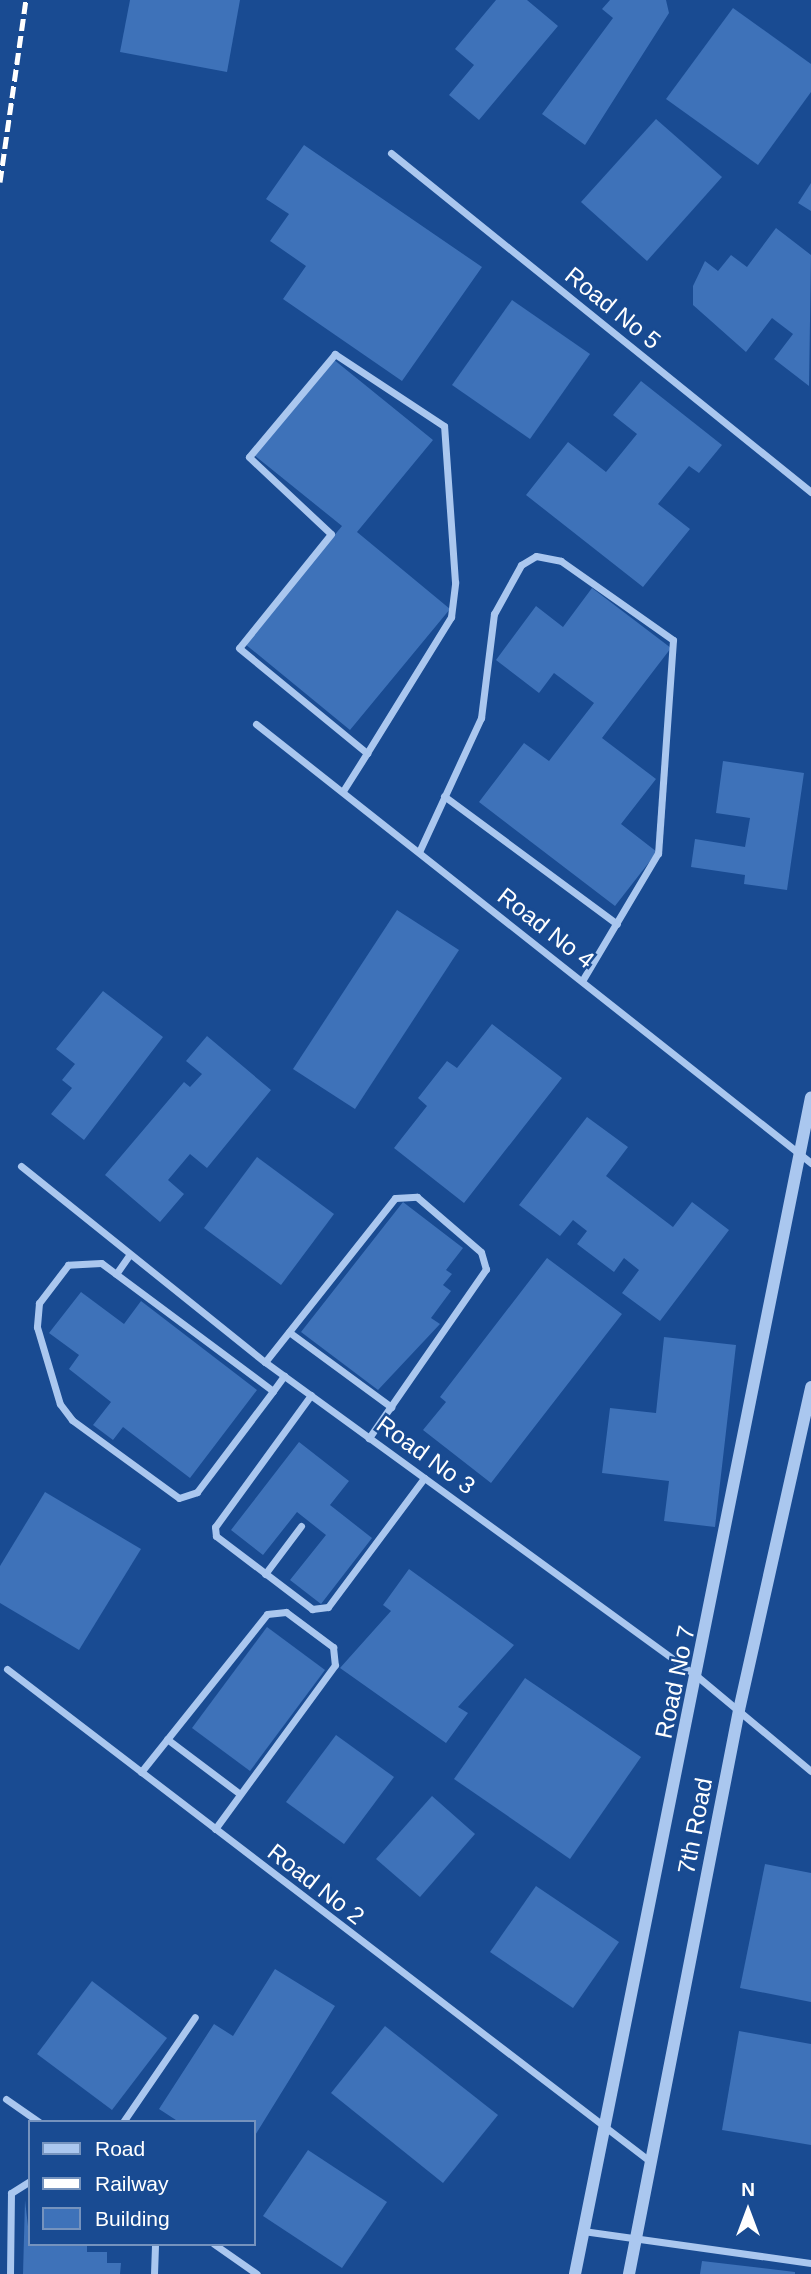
<!DOCTYPE html>
<style>
body{margin:0}
#map{position:relative;width:811px;height:2274px;overflow:hidden;background:#194b92;font-family:Arial,sans-serif}
div>[style]{position:absolute}
.building>*{inset:0;background:#3e72b9}
.minor>*{height:7px;margin:-3.5px;padding:0 3.5px;transform-origin:3.5px;border-radius:3.5px;background:#aac7ef}
.tertiary>*{height:12px;margin:-6px;padding:0 6px;transform-origin:6px;border-radius:6px;background:#aac7ef}
.rail>*{height:5px;margin-top:-2.5px;transform-origin:0;background:repeating-linear-gradient(90deg,#fff 0 12px,transparent 0 17px)}
span{translate:-50% -50%;white-space:nowrap;text-align:center;line-height:1.15;-webkit-text-stroke:5px #194b92;paint-order:stroke}
.street-label{font-size:24px;color:#fff}
.legend{position:absolute;left:28px;top:2120px;width:228px;height:126px;box-sizing:border-box;background:#194b92;border:2px solid #7593be;margin:0;padding:9px 12px;list-style:none;font-size:21px;color:#fff}
.legend li{display:flex;align-items:center;gap:14px;height:35px}
.legend b{width:35px;border:2px solid #7593be}
.north{position:absolute;left:713px;top:2176px;width:70px;height:70px;-webkit-text-stroke:5px #194b92;paint-order:stroke;rotate:0deg;font-size:19px;font-weight:700;line-height:28px;text-align:center;color:#fff}
.north::after{content:'';display:block;margin:auto;width:24px;height:32px;background:#fff;clip-path:polygon(50% 0,100% 100%,50% 72%,0 100%)}
</style>
<div id="map">
<div class="building">
<i style="clip-path:polygon(130px 0,240px 0,227px 72px,120px 52px)"></i>
<i style="clip-path:polygon(496px 0,527px 0,558px 26px,479px 120px,449px 95px,474px 65px,455px 49px)"></i>
<i style="clip-path:polygon(610px 0,666px 0,669px 13px,585px 145px,542px 114px,613px 18px,602px 9px)"></i>
<i style="clip-path:polygon(733px 8px,811px 64px,811px 92px,758px 165px,666px 99px)"></i>
<i style="clip-path:polygon(656px 119px,722px 177px,647px 261px,581px 202px)"></i>
<i style="clip-path:polygon(304px 145px,482px 267px,402px 381px,283px 299px,306px 266px,270px 241px,289px 214px,266px 199px)"></i>
<i style="clip-path:polygon(811px 183px,811px 211px,798px 203px)"></i>
<i style="clip-path:polygon(776px 228px,811px 255px,809px 386px,774px 359px,793px 334px,772px 318px,746px 352px,693px 305px,693px 286px,705px 261px,718px 271px,731px 255px,747px 267px)"></i>
<i style="clip-path:polygon(512px 300px,590px 354px,530px 439px,452px 385px)"></i>
<i style="clip-path:polygon(333px 359px,433px 440px,357px 532px,450px 609px,350px 730px,245px 644px,342px 526px,254px 455px)"></i>
<i style="clip-path:polygon(641px 381px,722px 445px,699px 473px,689px 466px,658px 504px,690px 529px,643px 587px,526px 495px,568px 442px,606px 472px,637px 434px,613px 415px)"></i>
<i style="clip-path:polygon(592px 588px,671px 648px,602px 738px,656px 779px,621px 824px,657px 852px,615px 906px,479px 802px,524px 743px,549px 761px,594px 703px,554px 673px,539px 693px,496px 660px,536px 606px,563px 627px)"></i>
<i style="clip-path:polygon(723px 761px,804px 773px,787px 890px,744px 884px,745px 875px,691px 867px,695px 839px,745px 847px,750px 818px,716px 813px)"></i>
<i style="clip-path:polygon(397px 910px,459px 950px,355px 1109px,293px 1069px)"></i>
<i style="clip-path:polygon(103px 991px,163px 1037px,84px 1140px,51px 1114px,72px 1088px,62px 1080px,75px 1064px,56px 1049px)"></i>
<i style="clip-path:polygon(492px 1024px,562px 1078px,464px 1203px,394px 1148px,427px 1106px,418px 1098px,447px 1061px,457px 1068px)"></i>
<i style="clip-path:polygon(207px 1036px,271px 1090px,207px 1168px,190px 1154px,168px 1180px,184px 1194px,160px 1222px,105px 1175px,184px 1082px,190px 1087px,202px 1074px,186px 1061px)"></i>
<i style="clip-path:polygon(587px 1117px,628px 1147px,606px 1176px,673px 1227px,692px 1202px,729px 1230px,660px 1321px,622px 1293px,639px 1270px,624px 1258px,614px 1272px,577px 1244px,587px 1231px,573px 1220px,560px 1236px,519px 1205px)"></i>
<i style="clip-path:polygon(257px 1157px,334px 1214px,281px 1285px,204px 1228px)"></i>
<i style="clip-path:polygon(403px 1202px,463px 1248px,446px 1270px,452px 1274px,443px 1285px,451px 1291px,431px 1318px,440px 1324px,378px 1390px,301px 1332px)"></i>
<i style="clip-path:polygon(547px 1258px,622px 1314px,491px 1483px,423px 1430px,446px 1402px,440px 1397px)"></i>
<i style="clip-path:polygon(81px 1292px,124px 1324px,141px 1301px,257px 1390px,190px 1478px,123px 1427px,113px 1440px,93px 1425px,111px 1402px,69px 1369px,79px 1355px,49px 1333px)"></i>
<i style="clip-path:polygon(664px 1337px,736px 1345px,715px 1527px,664px 1521px,669px 1481px,602px 1473px,610px 1408px,656px 1413px)"></i>
<i style="clip-path:polygon(299px 1442px,349px 1481px,330px 1505px,372px 1538px,321px 1604px,290px 1580px,326px 1535px,297px 1512px,263px 1555px,231px 1530px)"></i>
<i style="clip-path:polygon(45px 1492px,141px 1549px,79px 1650px,0 1603px,0 1566px)"></i>
<i style="clip-path:polygon(409px 1569px,514px 1645px,458px 1707px,468px 1713px,446px 1743px,340px 1668px,391px 1611px,383px 1605px)"></i>
<i style="clip-path:polygon(267px 1627px,325px 1670px,250px 1771px,192px 1728px)"></i>
<i style="clip-path:polygon(525px 1678px,641px 1757px,570px 1859px,454px 1779px)"></i>
<i style="clip-path:polygon(336px 1735px,394px 1777px,344px 1844px,286px 1802px)"></i>
<i style="clip-path:polygon(432px 1796px,475px 1834px,420px 1897px,376px 1859px)"></i>
<i style="clip-path:polygon(765px 1864px,811px 1873px,811px 2002px,740px 1988px)"></i>
<i style="clip-path:polygon(536px 1886px,619px 1942px,573px 2008px,490px 1952px)"></i>
<i style="clip-path:polygon(275px 1969px,335px 2006px,254px 2137px,254px 2122px,179px 2122px,159px 2109px,214px 2024px,233px 2036px)"></i>
<i style="clip-path:polygon(92px 1981px,167px 2038px,112px 2110px,37px 2054px)"></i>
<i style="clip-path:polygon(385px 2026px,498px 2115px,443px 2183px,331px 2093px)"></i>
<i style="clip-path:polygon(739px 2031px,811px 2044px,811px 2145px,722px 2130px)"></i>
<i style="clip-path:polygon(308px 2150px,387px 2202px,342px 2268px,263px 2216px)"></i>
<i style="clip-path:polygon(25px 2200px,30px 2244px,87px 2244px,87px 2252px,107px 2252px,107px 2263px,121px 2263px,120px 2274px,23px 2274px)"></i>
<i style="clip-path:polygon(702px 2261px,795px 2272px,795px 2274px,700px 2274px)"></i>
</div>
<div class="minor">
<i style="left:391px;top:153px;width:540px;rotate:38.91deg"></i>
<i style="left:256px;top:724px;width:708px;rotate:38.34deg"></i>
<i style="left:343px;top:791px;width:45px;rotate:-57.7deg"></i>
<i style="left:367px;top:753px;width:160px;rotate:-58.3deg"></i>
<i style="left:451px;top:617px;width:35px;rotate:-83deg"></i>
<i style="left:455px;top:582px;width:156px;rotate:-94deg"></i>
<i style="left:444px;top:426px;width:131px;rotate:-146.6deg"></i>
<i style="left:335px;top:354px;width:134px;rotate:129.9deg"></i>
<i style="left:249px;top:457px;width:112px;rotate:43.2deg"></i>
<i style="left:331px;top:534px;width:146px;rotate:128.9deg"></i>
<i style="left:239px;top:648px;width:166px;rotate:39.4deg"></i>
<i style="left:444px;top:796px;width:215px;rotate:36.5deg"></i>
<i style="left:419px;top:852px;width:148px;rotate:-65.2deg"></i>
<i style="left:481px;top:718px;width:105px;rotate:-82.9deg"></i>
<i style="left:494px;top:614px;width:56px;rotate:-61.1deg"></i>
<i style="left:521px;top:565px;width:17px;rotate:-31deg"></i>
<i style="left:536px;top:556px;width:25px;rotate:11deg"></i>
<i style="left:561px;top:561px;width:137px;rotate:35.2deg"></i>
<i style="left:673px;top:640px;width:214px;rotate:94deg"></i>
<i style="left:658px;top:853px;width:149px;rotate:120.7deg"></i>
<i style="left:21px;top:1166px;width:313px;rotate:38.8deg"></i>
<i style="left:265px;top:1362px;width:535px;rotate:36.04deg"></i>
<i style="left:698px;top:1677px;width:147px;rotate:39.8deg"></i>
<i style="left:116px;top:1274px;width:24px;rotate:-55deg"></i>
<i style="left:289px;top:1332px;width:127px;rotate:36.3deg"></i>
<i style="left:265px;top:1362px;width:209px;rotate:-51.6deg"></i>
<i style="left:395px;top:1198px;width:22px;rotate:-3deg"></i>
<i style="left:417px;top:1197px;width:84px;rotate:40.7deg"></i>
<i style="left:481px;top:1252px;width:18px;rotate:74deg"></i>
<i style="left:486px;top:1269px;width:206px;rotate:124.7deg"></i>
<i style="left:273px;top:1391px;width:214px;rotate:-143.3deg"></i>
<i style="left:101px;top:1263px;width:33px;rotate:177deg"></i>
<i style="left:68px;top:1265px;width:48px;rotate:127.3deg"></i>
<i style="left:39px;top:1303px;width:24px;rotate:95deg"></i>
<i style="left:37px;top:1327px;width:80px;rotate:73.4deg"></i>
<i style="left:60px;top:1404px;width:20px;rotate:53deg"></i>
<i style="left:72px;top:1420px;width:132px;rotate:36.1deg"></i>
<i style="left:179px;top:1498px;width:19px;rotate:-18deg"></i>
<i style="left:197px;top:1492px;width:126px;rotate:-53deg"></i>
<i style="left:273px;top:1391px;width:19px;rotate:-54deg"></i>
<i style="left:311px;top:1395px;width:163px;rotate:126deg"></i>
<i style="left:215px;top:1527px;width:9px;rotate:84deg"></i>
<i style="left:216px;top:1536px;width:121px;rotate:37.2deg"></i>
<i style="left:312px;top:1609px;width:16px;rotate:-7deg"></i>
<i style="left:328px;top:1607px;width:161px;rotate:-53.3deg"></i>
<i style="left:265px;top:1574px;width:60px;rotate:-53.1deg"></i>
<i style="left:7px;top:1669px;width:811px;rotate:37.44deg"></i>
<i style="left:167px;top:1739px;width:91px;rotate:37deg"></i>
<i style="left:141px;top:1772px;width:202px;rotate:-51.4deg"></i>
<i style="left:267px;top:1614px;width:19px;rotate:-6deg"></i>
<i style="left:286px;top:1612px;width:59px;rotate:36.7deg"></i>
<i style="left:333px;top:1647px;width:18px;rotate:84deg"></i>
<i style="left:335px;top:1665px;width:203px;rotate:126.2deg"></i>
<i style="left:6px;top:2099px;width:40px;rotate:34.9deg"></i>
<i style="left:123px;top:2122px;width:127px;rotate:-55.6deg"></i>
<i style="left:583px;top:2231px;width:230px;rotate:8deg"></i>
<i style="left:214px;top:2244px;width:52px;rotate:34.9deg"></i>
<i style="left:10px;top:2274px;width:81px;rotate:-89.3deg"></i>
<i style="left:11px;top:2193px;width:22px;rotate:-32deg"></i>
<i style="left:154px;top:2274px;width:30px;rotate:-88deg"></i>
</div>
<div class="tertiary">
<i style="left:575px;top:2274px;width:1200px;rotate:-78.66deg"></i>
<i style="left:629px;top:2274px;width:575px;rotate:-78.96deg"></i>
<i style="left:739px;top:1710px;width:331px;rotate:-77.4deg"></i>
</div>
<div class="rail">
<i style="left:0;top:182px;width:184px;rotate:-81.9deg"></i>
</div>
<div class="street-label">
<span style="left:613px;top:308px;rotate:39deg">Road No 5</span>
<span style="left:546px;top:928px;rotate:38deg">Road No 4</span>
<span style="left:426px;top:1455px;rotate:36deg">Road No 3</span>
<span style="left:675px;top:1682px;rotate:-78deg">Road No 7</span>
<span style="left:695px;top:1826px;rotate:-79deg">7th Road</span>
<span style="left:316px;top:1884px;rotate:38deg">Road No 2</span>
</div>
<ul class="legend">
<li><b style="height:9px;background:#aac7ef"></b>Road</li>
<li><b style="height:9px;background:#fff"></b>Railway</li>
<li><b style="height:19px;background:#3e72b9"></b>Building</li>
</ul>
<div class="north">N</div>
</div>
